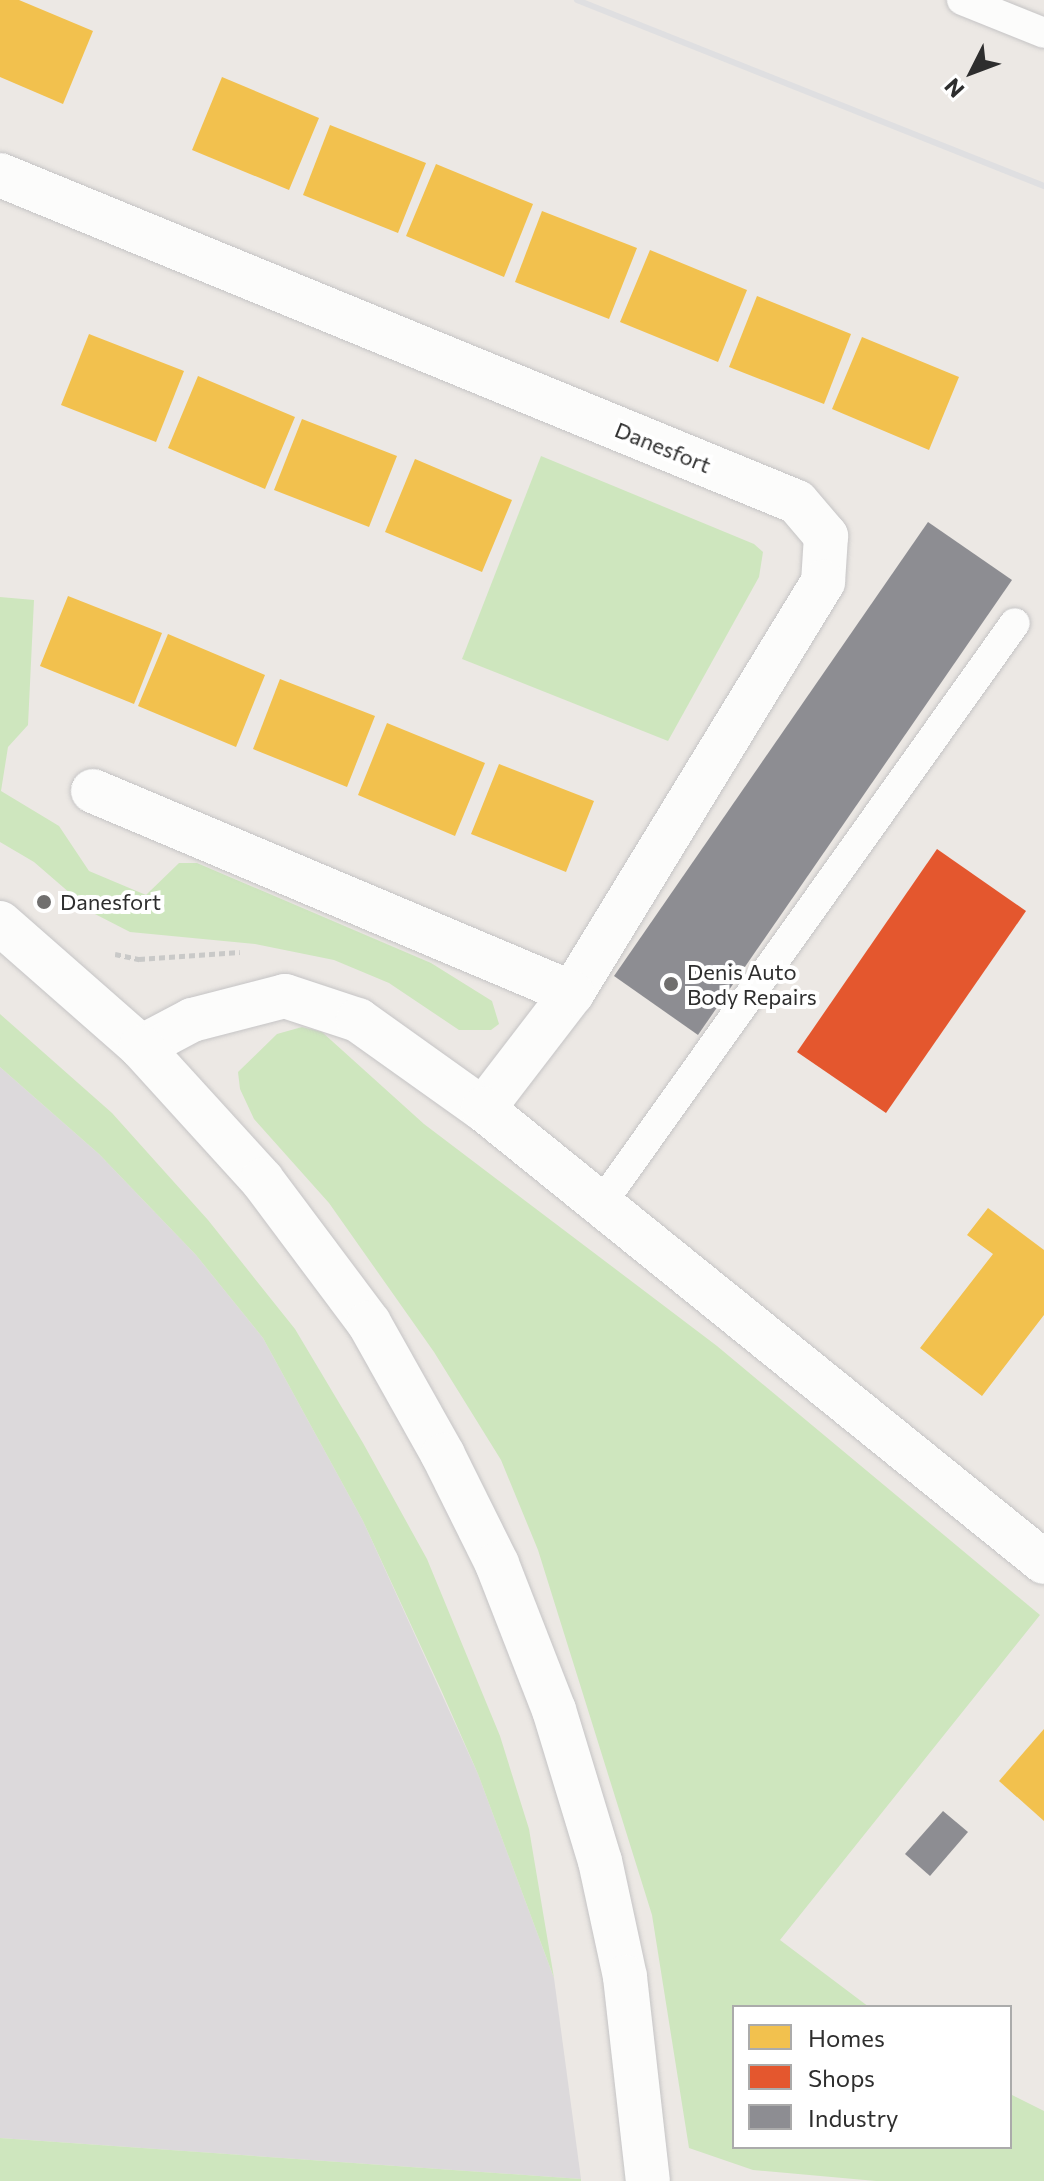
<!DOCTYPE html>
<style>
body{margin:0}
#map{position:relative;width:1044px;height:2181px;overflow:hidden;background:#ece8e4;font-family:Commissioner,sans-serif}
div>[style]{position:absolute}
.industrial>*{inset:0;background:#dcd9db}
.green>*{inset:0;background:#cee6be}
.homes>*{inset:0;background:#f2c14e}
.shops>*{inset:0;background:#e4572e}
.industry>*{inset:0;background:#8d8d92}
.path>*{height:5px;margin-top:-2.5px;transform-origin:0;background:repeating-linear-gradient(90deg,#c9c9c8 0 6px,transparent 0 10px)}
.roads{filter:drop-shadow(0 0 2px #c5c4c5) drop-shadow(0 0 2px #c5c4c5)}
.lane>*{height:30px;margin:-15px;padding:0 15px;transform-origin:15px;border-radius:15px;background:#fcfcfb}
.street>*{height:44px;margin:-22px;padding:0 22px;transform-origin:22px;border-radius:22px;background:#fcfcfb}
.secondary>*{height:44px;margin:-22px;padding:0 22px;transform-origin:22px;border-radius:22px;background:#fcfcfb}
.rail>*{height:6px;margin:-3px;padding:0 3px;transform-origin:3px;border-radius:3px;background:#dfdfe1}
.dots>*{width:22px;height:22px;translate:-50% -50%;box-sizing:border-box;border:4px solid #fff;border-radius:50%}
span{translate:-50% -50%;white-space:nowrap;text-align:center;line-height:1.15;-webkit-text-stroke:8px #fff;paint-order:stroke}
.street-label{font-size:22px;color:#2e2e2e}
.poi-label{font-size:22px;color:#2e2e2e}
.left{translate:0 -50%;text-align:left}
.legend{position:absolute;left:732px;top:2005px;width:280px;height:144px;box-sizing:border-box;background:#fff;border:2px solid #ababab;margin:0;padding:10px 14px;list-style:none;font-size:24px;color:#2e2e2e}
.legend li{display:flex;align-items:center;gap:16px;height:40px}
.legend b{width:40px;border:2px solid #ababab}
.north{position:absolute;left:932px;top:32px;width:80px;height:80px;-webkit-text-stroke:6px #fff;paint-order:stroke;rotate:228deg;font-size:22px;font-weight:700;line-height:32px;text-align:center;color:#2e2e2e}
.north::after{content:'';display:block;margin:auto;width:28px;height:36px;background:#2e2e2e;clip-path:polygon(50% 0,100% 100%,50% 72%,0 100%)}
</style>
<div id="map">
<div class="industrial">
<i style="clip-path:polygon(0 1067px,99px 1154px,196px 1255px,263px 1338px,363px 1521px,478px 1774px,554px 1978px,581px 2179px,0 2138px)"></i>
</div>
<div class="green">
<i style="clip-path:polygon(541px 456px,754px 544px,763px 552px,759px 577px,668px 741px,462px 659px)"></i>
<i style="clip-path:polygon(0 597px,34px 600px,28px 725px,8px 747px,1px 791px,59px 826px,89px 871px,146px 895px,179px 863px,197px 863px,431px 963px,492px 1001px,499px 1024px,491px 1030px,459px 1030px,389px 983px,334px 960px,255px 944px,130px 932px,93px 913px,34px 862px,0 842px)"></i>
<i style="clip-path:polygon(0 1014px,112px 1113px,208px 1220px,295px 1329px,363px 1443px,427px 1559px,500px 1736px,529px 1829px,554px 1978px,478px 1774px,442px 1692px,363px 1521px,263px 1338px,196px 1255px,99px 1154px,0 1067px)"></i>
<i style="clip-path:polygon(302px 1027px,322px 1032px,424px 1124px,717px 1346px,1040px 1615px,780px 1940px,869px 2007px,734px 2007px,734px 2147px,1010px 2147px,1010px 2094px,1044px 2111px,1044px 2181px,876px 2181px,753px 2170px,689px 2148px,652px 1915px,538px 1550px,501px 1460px,434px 1352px,329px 1203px,254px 1119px,240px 1089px,238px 1072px,277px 1034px)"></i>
<i style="clip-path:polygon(0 2138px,581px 2179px,581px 2181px,0 2181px)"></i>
</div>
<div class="homes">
<i style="clip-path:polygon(0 0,19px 0,93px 31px,63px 104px,0 77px)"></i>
<i style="clip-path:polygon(222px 77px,319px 118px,289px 190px,192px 150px)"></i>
<i style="clip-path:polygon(330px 125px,426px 163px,398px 233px,303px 195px)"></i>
<i style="clip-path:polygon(436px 164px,533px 204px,504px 277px,406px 236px)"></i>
<i style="clip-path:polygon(542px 211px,637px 248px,609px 319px,515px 282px)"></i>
<i style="clip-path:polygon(650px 250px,747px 290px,718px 362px,620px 322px)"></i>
<i style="clip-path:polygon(757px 296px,851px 334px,824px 404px,729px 367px)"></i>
<i style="clip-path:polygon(89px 334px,184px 371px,156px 442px,61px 405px)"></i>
<i style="clip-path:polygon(862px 337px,959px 377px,929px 450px,832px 409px)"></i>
<i style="clip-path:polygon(198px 376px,295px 417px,265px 489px,168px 448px)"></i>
<i style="clip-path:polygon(302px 419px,397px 456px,369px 527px,274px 490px)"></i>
<i style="clip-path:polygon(415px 459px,512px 500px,482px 572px,385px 532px)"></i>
<i style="clip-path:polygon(68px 596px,162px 633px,134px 704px,40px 666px)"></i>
<i style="clip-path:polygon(168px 634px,265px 675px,236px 747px,138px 706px)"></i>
<i style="clip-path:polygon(280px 679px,375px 716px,347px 787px,253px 749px)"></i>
<i style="clip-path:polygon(387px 723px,485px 763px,455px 836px,358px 795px)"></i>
<i style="clip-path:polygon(499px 764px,594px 801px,566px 872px,471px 834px)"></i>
<i style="clip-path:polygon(988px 1208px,1044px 1250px,1044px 1315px,982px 1396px,920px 1348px,993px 1254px,967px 1235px)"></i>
<i style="clip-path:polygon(1044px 1729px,1044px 1821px,999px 1781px)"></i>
</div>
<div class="shops">
<i style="clip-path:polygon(937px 849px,1026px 911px,886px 1113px,797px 1052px)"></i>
</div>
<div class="industry">
<i style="clip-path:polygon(928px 522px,1012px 580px,698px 1035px,614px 976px)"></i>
<i style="clip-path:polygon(943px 1811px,968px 1832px,930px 1876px,905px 1854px)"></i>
</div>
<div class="path">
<i style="left:115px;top:954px;width:25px;rotate:12deg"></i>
<i style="left:139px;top:959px;width:101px;rotate:-4deg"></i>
</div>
<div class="roads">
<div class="lane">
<i style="left:962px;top:0;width:88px;rotate:21.9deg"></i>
<i style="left:601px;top:1204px;width:713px;rotate:-54.53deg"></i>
</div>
<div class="street">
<i style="left:0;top:175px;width:861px;rotate:22.31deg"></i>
<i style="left:797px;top:502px;width:45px;rotate:49.5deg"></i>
<i style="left:826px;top:536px;width:46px;rotate:93.7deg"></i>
<i style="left:823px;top:582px;width:482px;rotate:121.4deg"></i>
<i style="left:572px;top:993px;width:146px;rotate:127.5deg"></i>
<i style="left:93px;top:791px;width:520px;rotate:22.87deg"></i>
<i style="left:141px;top:1047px;width:58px;rotate:-27.9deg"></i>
<i style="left:192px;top:1020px;width:96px;rotate:-14.5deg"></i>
<i style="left:285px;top:996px;width:77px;rotate:18.2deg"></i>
<i style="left:358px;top:1020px;width:153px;rotate:35.5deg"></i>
<i style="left:483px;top:1109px;width:721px;rotate:38.92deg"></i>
</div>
<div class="secondary">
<i style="left:0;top:923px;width:188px;rotate:41.3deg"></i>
<i style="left:141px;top:1047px;width:180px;rotate:47.7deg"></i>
<i style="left:262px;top:1180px;width:179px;rotate:53.2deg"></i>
<i style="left:369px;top:1323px;width:151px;rotate:60.7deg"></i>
<i style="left:443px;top:1455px;width:122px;rotate:63.6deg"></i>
<i style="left:497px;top:1564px;width:157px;rotate:68.7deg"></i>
<i style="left:554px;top:1710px;width:158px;rotate:73.1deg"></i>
<i style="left:600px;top:1861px;width:119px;rotate:77.8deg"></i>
<i style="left:625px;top:1977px;width:205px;rotate:83.6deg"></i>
</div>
</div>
<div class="rail">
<i style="left:577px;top:0;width:503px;rotate:21.72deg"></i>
</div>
<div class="dots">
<i style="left:44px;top:902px;background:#706f6e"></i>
<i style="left:671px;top:984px;background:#706f6e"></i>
</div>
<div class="street-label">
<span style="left:663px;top:447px;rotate:22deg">Danesfort</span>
</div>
<div class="poi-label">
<span class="left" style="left:60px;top:902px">Danesfort</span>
<span class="left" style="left:687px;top:984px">Denis Auto<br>Body Repairs</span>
</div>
<ul class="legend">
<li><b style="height:22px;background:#f2c14e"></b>Homes</li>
<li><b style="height:22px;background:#e4572e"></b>Shops</li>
<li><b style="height:22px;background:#8d8d92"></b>Industry</li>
</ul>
<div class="north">N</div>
</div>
